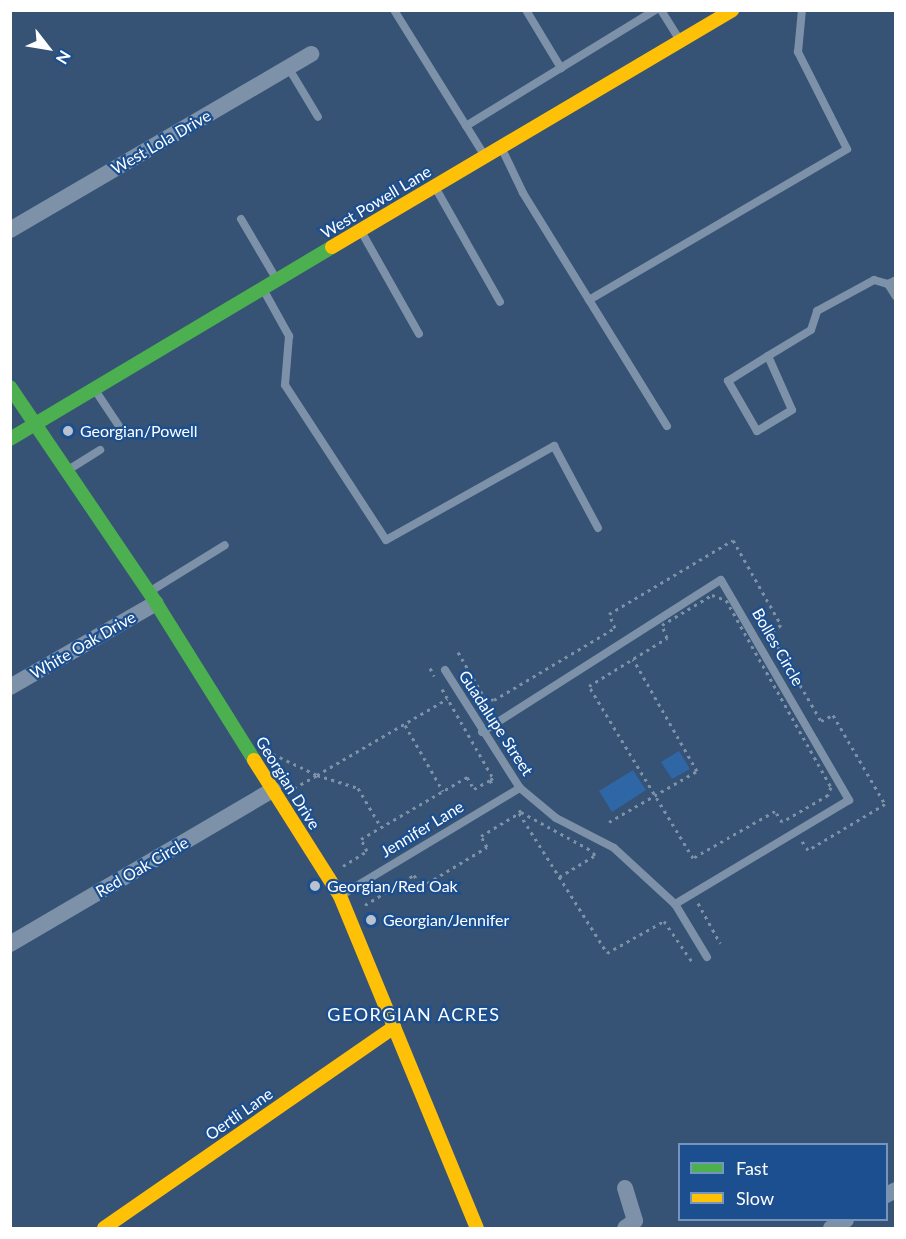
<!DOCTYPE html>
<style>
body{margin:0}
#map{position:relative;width:906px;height:1239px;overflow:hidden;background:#365274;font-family:Lato,sans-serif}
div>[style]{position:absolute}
.green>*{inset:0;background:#2f66a5}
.path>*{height:3px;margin-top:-1.5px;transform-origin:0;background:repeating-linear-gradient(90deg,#7d92a8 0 3px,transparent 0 7.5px)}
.lane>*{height:8px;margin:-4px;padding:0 4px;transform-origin:4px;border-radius:4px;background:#7d92a8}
.street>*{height:16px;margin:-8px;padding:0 8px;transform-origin:8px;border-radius:8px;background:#7d92a8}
.fast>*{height:14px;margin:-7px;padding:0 7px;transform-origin:7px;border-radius:7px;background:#4caf50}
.slow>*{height:14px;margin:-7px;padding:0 7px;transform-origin:7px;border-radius:7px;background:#ffc107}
.dots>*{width:16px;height:16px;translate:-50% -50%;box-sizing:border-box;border:3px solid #1b4f8f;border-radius:50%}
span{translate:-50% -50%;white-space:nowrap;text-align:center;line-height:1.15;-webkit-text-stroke:4.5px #1b4f8f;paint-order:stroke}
.street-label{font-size:16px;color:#fff}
.poi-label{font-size:16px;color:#fff}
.left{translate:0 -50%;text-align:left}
.neighbourhood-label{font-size:18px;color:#fff;letter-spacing:1.5px}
.frame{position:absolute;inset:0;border:12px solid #fff;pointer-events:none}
.legend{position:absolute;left:678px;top:1143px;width:210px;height:78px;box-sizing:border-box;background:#1b4f8f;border:2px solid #7695bc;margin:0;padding:8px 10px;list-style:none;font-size:18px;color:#fff}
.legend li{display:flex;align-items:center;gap:12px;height:30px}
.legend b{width:30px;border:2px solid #7695bc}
.north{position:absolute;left:18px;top:18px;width:60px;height:60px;-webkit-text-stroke:4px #1b4f8f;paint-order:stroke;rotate:121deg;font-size:16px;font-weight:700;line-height:24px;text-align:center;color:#fff}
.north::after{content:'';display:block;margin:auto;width:21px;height:27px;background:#fff;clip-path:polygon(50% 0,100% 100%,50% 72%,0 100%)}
</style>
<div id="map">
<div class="green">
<i style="clip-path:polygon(679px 751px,690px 769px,672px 779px,661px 762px)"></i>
<i style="clip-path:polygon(633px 770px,646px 790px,612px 812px,599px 791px)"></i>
</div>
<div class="path">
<i style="left:712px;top:595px;width:15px;rotate:20deg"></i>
<i style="left:726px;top:600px;width:214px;rotate:60.7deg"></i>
<i style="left:831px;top:787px;width:9px;rotate:111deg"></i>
<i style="left:828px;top:795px;width:53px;rotate:149.6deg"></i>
<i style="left:782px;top:822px;width:13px;rotate:-122deg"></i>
<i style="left:775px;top:811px;width:95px;rotate:150.2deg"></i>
<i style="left:693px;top:858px;width:201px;rotate:-121.2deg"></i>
<i style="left:589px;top:686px;width:92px;rotate:-31.6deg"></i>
<i style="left:667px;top:638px;width:14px;rotate:-111deg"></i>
<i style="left:662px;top:625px;width:58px;rotate:-31deg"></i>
<i style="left:458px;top:652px;width:52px;rotate:60deg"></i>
<i style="left:484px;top:697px;width:10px;rotate:17deg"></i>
<i style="left:494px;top:700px;width:141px;rotate:-30.8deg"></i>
<i style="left:615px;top:628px;width:15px;rotate:-113deg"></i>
<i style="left:609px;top:614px;width:144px;rotate:-30.8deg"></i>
<i style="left:733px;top:540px;width:98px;rotate:60.5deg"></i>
<i style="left:781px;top:625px;width:14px;rotate:144deg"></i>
<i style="left:770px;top:633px;width:102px;rotate:59.9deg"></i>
<i style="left:821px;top:721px;width:13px;rotate:-27deg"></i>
<i style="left:833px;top:715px;width:103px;rotate:59.7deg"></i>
<i style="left:885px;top:804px;width:90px;rotate:149.1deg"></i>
<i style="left:808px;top:850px;width:11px;rotate:-124deg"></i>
<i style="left:430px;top:668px;width:9px;rotate:63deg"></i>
<i style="left:442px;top:689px;width:103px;rotate:60.2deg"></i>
<i style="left:493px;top:778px;width:4px;rotate:146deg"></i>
<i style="left:405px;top:725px;width:76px;rotate:60.1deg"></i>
<i style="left:273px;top:754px;width:49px;rotate:25.5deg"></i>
<i style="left:317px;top:775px;width:151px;rotate:-30.3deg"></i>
<i style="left:294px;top:788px;width:26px;rotate:-29deg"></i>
<i style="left:317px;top:775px;width:43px;rotate:17.6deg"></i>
<i style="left:358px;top:788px;width:45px;rotate:59.5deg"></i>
<i style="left:521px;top:812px;width:83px;rotate:28.7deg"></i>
<i style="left:594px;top:852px;width:4px;rotate:90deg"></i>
<i style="left:594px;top:856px;width:41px;rotate:149deg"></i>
<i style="left:519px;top:813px;width:165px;rotate:57.8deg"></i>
<i style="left:607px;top:953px;width:65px;rotate:-29.3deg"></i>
<i style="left:664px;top:921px;width:51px;rotate:55.4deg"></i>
<i style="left:609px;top:822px;width:102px;rotate:-30.1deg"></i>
<i style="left:697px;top:771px;width:129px;rotate:-119.7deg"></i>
<i style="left:343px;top:866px;width:28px;rotate:-32deg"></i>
<i style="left:367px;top:851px;width:13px;rotate:-117deg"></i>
<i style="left:361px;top:839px;width:123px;rotate:-30.3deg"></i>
<i style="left:467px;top:777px;width:14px;rotate:60deg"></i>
<i style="left:474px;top:789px;width:18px;rotate:-29deg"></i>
<i style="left:490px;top:780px;width:4px;rotate:63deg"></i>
<i style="left:698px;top:903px;width:46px;rotate:61.2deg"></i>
<i style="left:365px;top:905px;width:57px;rotate:-31.5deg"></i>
<i style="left:414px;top:875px;width:14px;rotate:60deg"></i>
<i style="left:421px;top:887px;width:77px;rotate:-31.2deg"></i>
<i style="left:487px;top:847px;width:13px;rotate:-119deg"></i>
<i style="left:481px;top:836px;width:47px;rotate:-31deg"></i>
<i style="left:521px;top:812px;width:6px;rotate:-135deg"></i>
</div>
<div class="lane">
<i style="left:394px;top:10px;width:172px;rotate:58.1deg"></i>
<i style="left:526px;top:10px;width:68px;rotate:58.9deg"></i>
<i style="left:661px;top:10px;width:36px;rotate:58deg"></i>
<i style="left:288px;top:67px;width:58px;rotate:59deg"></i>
<i style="left:466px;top:126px;width:222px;rotate:-31.5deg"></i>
<i style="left:501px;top:147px;width:51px;rotate:64.4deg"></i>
<i style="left:523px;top:193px;width:274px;rotate:58.3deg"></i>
<i style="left:435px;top:187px;width:132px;rotate:60.5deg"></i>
<i style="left:241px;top:219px;width:71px;rotate:59.5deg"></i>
<i style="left:361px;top:231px;width:118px;rotate:60.6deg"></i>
<i style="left:896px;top:280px;width:9px;rotate:153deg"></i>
<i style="left:888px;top:284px;width:15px;rotate:58deg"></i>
<i style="left:263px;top:289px;width:54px;rotate:61deg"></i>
<i style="left:289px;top:336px;width:49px;rotate:94.7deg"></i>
<i style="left:285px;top:385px;width:185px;rotate:56.9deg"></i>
<i style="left:386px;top:540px;width:193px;rotate:-29.2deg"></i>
<i style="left:554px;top:446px;width:93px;rotate:61.8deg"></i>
<i style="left:589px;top:300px;width:299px;rotate:-30.3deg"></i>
<i style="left:847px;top:149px;width:109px;rotate:-116.8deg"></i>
<i style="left:798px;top:52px;width:42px;rotate:-84.6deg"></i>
<i style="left:768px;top:356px;width:59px;rotate:66deg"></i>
<i style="left:792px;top:410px;width:41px;rotate:149deg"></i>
<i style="left:757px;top:431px;width:58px;rotate:-120.1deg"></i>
<i style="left:728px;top:381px;width:47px;rotate:-32deg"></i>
<i style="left:768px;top:356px;width:50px;rotate:-31.2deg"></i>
<i style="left:811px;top:330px;width:20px;rotate:-72deg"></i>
<i style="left:817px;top:311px;width:65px;rotate:-28.5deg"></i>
<i style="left:874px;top:280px;width:15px;rotate:16deg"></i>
<i style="left:95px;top:390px;width:54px;rotate:56.3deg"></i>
<i style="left:68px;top:470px;width:38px;rotate:-32deg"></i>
<i style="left:149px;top:592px;width:89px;rotate:-31.7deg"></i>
<i style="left:445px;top:670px;width:140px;rotate:57.6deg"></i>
<i style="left:520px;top:788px;width:47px;rotate:39.8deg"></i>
<i style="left:556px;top:818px;width:65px;rotate:27.3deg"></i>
<i style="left:614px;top:848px;width:83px;rotate:42.6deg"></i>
<i style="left:675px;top:904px;width:62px;rotate:58.9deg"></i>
<i style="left:482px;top:732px;width:283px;rotate:-32.5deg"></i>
<i style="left:721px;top:580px;width:255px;rotate:59.8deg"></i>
<i style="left:849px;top:800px;width:203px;rotate:149.1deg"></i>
<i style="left:340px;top:896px;width:210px;rotate:-31deg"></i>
</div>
<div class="street">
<i style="left:10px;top:230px;width:349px;rotate:-30.3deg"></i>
<i style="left:10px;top:687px;width:168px;rotate:-29.9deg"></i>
<i style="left:10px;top:944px;width:305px;rotate:-30.4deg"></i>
<i style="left:625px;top:1188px;width:34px;rotate:73deg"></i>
<i style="left:635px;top:1221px;width:12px;rotate:145deg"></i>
<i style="left:886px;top:1195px;width:11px;rotate:-27deg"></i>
<i style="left:831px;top:1228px;width:17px;rotate:-28deg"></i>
</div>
<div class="fast">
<i style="left:10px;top:387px;width:261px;rotate:55.9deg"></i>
<i style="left:156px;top:603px;width:185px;rotate:58deg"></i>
<i style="left:10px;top:439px;width:375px;rotate:-30.8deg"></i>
</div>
<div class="slow">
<i style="left:332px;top:247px;width:465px;rotate:-30.6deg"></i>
<i style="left:254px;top:760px;width:161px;rotate:57.7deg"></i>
<i style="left:340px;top:896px;width:359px;rotate:67.6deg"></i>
<i style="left:104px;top:1228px;width:353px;rotate:-34.7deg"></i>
</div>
<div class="dots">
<i style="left:68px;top:431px;background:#b9c2ce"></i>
<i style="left:315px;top:886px;background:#b9c2ce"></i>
<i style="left:371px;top:920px;background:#b9c2ce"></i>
</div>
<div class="street-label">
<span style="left:161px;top:142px;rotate:-30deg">West Lola Drive</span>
<span style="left:376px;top:202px;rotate:-31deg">West Powell Lane</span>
<span style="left:83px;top:645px;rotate:-30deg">White Oak Drive</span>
<span style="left:778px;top:647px;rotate:60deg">Bolles Circle</span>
<span style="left:496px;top:723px;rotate:57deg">Guadalupe Street</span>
<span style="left:288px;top:783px;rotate:58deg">Georgian Drive</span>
<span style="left:422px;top:829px;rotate:-31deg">Jennifer Lane</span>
<span style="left:142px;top:867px;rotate:-30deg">Red Oak Circle</span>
<span style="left:239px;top:1114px;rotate:-35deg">Oertli Lane</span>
</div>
<div class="poi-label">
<span class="left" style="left:80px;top:431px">Georgian/Powell</span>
<span class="left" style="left:327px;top:886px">Georgian/Red Oak</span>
<span class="left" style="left:383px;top:920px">Georgian/Jennifer</span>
</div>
<div class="neighbourhood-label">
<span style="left:414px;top:1014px">GEORGIAN ACRES</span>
</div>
<div class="frame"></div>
<ul class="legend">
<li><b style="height:8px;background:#4caf50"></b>Fast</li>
<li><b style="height:8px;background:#ffc107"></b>Slow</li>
</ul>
<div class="north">N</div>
</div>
